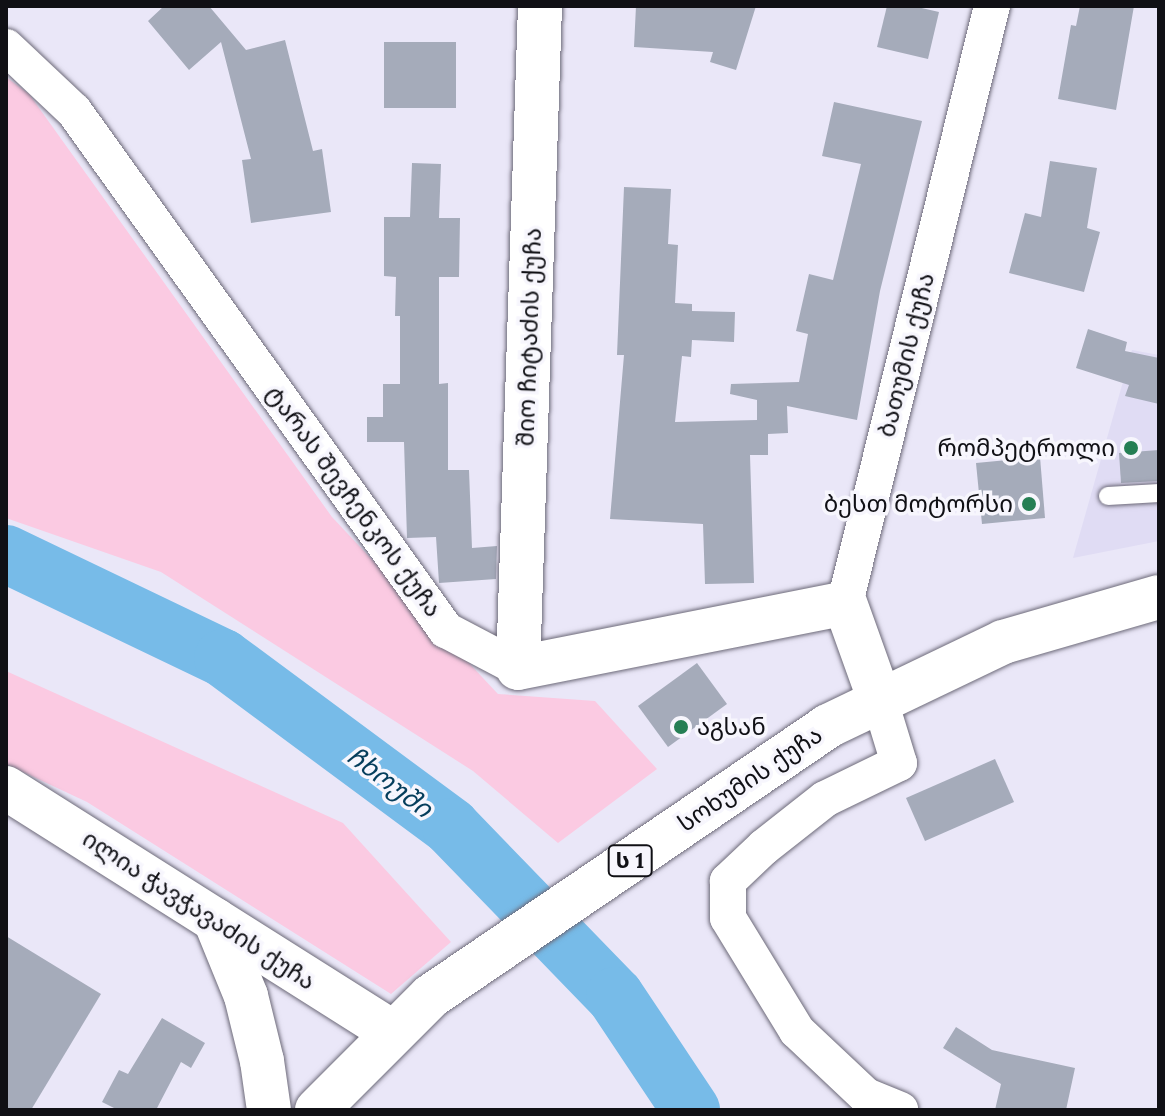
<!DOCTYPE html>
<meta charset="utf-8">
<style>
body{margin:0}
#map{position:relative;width:1165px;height:1116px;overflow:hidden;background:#eae7f8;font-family:Lora,"Noto Sans Georgian",serif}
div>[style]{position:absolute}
.built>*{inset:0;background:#e0dcf4}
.green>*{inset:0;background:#fbcae2}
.river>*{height:58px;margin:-29px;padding:0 29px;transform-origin:29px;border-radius:29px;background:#77bbe8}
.building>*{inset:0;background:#a5abba}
.roads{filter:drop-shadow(0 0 2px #6d6a79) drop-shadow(0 0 2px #6d6a79)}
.service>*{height:18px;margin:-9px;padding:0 9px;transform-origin:9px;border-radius:9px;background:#fff}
.minor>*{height:36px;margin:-18px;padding:0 18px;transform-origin:18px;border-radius:18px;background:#fff}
.tertiary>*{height:44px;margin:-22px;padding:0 22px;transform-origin:22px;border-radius:22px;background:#fff}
.trunk>*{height:44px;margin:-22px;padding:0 22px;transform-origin:22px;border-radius:22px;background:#fff}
.dots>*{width:22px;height:22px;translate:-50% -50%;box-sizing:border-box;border:4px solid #f7f6fd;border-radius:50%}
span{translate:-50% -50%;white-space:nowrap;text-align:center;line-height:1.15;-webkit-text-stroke:7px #f7f6fd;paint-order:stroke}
.shield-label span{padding:2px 6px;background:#f7f6fd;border:2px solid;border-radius:6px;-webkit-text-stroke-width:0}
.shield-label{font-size:22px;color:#101015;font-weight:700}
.street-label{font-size:24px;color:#101015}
.poi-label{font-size:24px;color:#101015}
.right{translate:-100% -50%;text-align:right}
.left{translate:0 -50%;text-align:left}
.water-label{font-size:26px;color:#053e5c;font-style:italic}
.frame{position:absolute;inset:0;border:8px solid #101015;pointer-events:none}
</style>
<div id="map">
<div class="built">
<i style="clip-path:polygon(1132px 350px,1159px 355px,1159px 541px,1073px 558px)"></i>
</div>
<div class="green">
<i style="clip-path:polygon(6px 77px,29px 94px,332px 517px,498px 694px,595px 701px,657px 769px,558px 843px,473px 771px,161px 572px,6px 518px)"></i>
<i style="clip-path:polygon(6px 671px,343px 823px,451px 942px,391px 994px,87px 802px,6px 764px)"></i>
</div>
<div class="river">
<i style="left:6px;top:554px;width:241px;rotate:25.6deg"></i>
<i style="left:223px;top:658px;width:284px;rotate:36.5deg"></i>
<i style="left:451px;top:827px;width:235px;rotate:45.9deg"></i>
<i style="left:615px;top:996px;width:137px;rotate:56.3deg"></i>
</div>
<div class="building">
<i style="clip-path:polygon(164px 6px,209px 6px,246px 50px,285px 40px,313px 151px,322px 149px,331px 212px,251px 223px,242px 160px,251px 159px,221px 42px,189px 70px,148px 21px)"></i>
<i style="clip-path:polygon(636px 6px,756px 6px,736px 70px,710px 62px,713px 52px,634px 47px)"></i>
<i style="clip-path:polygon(887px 6px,913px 6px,939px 12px,928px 59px,877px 47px)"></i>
<i style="clip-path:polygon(1080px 6px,1134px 6px,1116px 110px,1058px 99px,1071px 25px,1076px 26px)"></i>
<i style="clip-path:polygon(384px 42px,456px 42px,456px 108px,384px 108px)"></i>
<i style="clip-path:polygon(834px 102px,922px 121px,880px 291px,857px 420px,787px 406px,788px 433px,768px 434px,768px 455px,750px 455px,754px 583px,705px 584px,703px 524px,610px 519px,624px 355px,617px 355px,624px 187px,671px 189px,668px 244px,678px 245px,675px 303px,692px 304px,692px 311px,735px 312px,734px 342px,692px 340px,691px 357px,682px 356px,675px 422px,757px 420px,757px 400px,730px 394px,731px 384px,799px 382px,808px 334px,796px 331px,809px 274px,833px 280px,861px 164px,822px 156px)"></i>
<i style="clip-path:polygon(1050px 161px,1097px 168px,1087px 228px,1100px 232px,1084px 292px,1009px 273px,1025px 213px,1041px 217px)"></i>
<i style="clip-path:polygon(412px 163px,441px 164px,439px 218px,460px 218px,459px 277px,439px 277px,439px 384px,448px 383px,448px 470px,469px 470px,472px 548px,497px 546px,496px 579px,439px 583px,436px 537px,407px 538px,404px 442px,367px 442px,367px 417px,383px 417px,383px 384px,400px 384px,400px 316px,395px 316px,396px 277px,384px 276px,384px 217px,410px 217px)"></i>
<i style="clip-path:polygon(1088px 329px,1127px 342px,1125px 351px,1159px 358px,1159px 404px,1125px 396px,1129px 385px,1076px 368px)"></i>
<i style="clip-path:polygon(1159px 450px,1159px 481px,1121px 483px,1119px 453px)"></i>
<i style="clip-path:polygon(1040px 457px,1045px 518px,982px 524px,976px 463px)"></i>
<i style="clip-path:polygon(697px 663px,727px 704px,668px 747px,638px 706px)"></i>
<i style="clip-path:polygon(995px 759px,1014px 802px,925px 841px,906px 798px)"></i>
<i style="clip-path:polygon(6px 936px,101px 994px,31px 1110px,6px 1110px)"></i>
<i style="clip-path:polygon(162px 1018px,205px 1043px,191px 1068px,181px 1062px,156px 1110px,118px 1110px,102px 1102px,119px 1070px,128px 1074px)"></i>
<i style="clip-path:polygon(956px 1027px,992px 1050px,1075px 1068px,1066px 1110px,995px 1110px,1001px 1084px,943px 1048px)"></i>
</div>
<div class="roads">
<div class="service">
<i style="left:1108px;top:496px;width:51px;rotate:-3.4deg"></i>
</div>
<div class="minor">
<i style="left:6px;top:47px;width:93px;rotate:43.3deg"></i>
<i style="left:74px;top:111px;width:639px;rotate:54.37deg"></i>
<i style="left:446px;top:630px;width:81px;rotate:27.8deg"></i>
<i style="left:845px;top:603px;width:615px;rotate:-76.17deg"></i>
<i style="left:880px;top:701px;width:65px;rotate:73deg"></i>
<i style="left:899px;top:763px;width:82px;rotate:154.1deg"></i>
<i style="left:825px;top:799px;width:78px;rotate:141.8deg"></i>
<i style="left:764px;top:847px;width:50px;rotate:136.6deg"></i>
<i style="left:728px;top:881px;width:37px;rotate:90deg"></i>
<i style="left:728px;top:918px;width:132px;rotate:58.6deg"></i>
<i style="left:797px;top:1031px;width:95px;rotate:43.3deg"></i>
<i style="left:866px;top:1096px;width:37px;rotate:22deg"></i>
</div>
<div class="tertiary">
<i style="left:540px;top:6px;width:662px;rotate:91.9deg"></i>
<i style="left:518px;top:668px;width:333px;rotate:-11.2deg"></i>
<i style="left:845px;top:603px;width:104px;rotate:70.3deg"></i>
<i style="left:6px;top:788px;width:457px;rotate:32.3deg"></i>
<i style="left:215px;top:920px;width:82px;rotate:67.8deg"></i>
<i style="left:246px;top:996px;width:67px;rotate:76.2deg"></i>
<i style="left:262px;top:1061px;width:49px;rotate:81.9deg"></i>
</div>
<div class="trunk">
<i style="left:317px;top:1110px;width:161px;rotate:-45deg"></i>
<i style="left:431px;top:996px;width:480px;rotate:-34.2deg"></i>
<i style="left:828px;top:726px;width:194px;rotate:-25.6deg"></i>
<i style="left:1003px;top:642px;width:162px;rotate:-16.1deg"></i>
</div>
</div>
<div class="dots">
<i style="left:1131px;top:448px;background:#257f54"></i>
<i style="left:1029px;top:504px;background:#257f54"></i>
<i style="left:681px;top:727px;background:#257f54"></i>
</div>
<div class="shield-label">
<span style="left:630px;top:861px">ს 1</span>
</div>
<div class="street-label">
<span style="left:529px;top:337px;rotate:-88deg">შიო ჩიტაძის ქუჩა</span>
<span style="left:906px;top:355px;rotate:-76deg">ბათუმის ქუჩა</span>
<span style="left:354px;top:501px;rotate:54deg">ტარას შევჩენკოს ქუჩა</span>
<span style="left:750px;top:779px;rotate:-34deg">სოხუმის ქუჩა</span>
<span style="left:199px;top:910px;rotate:33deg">ილია ჭავჭავაძის ქუჩა</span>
</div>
<div class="poi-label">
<span class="right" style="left:1115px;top:448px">რომპეტროლი</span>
<span class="right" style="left:1013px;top:504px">ბესთ მოტორსი</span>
<span class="left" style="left:697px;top:727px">აგსან</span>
</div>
<div class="water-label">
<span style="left:390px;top:782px;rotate:37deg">ჩხოუში</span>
</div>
<div class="frame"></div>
</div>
